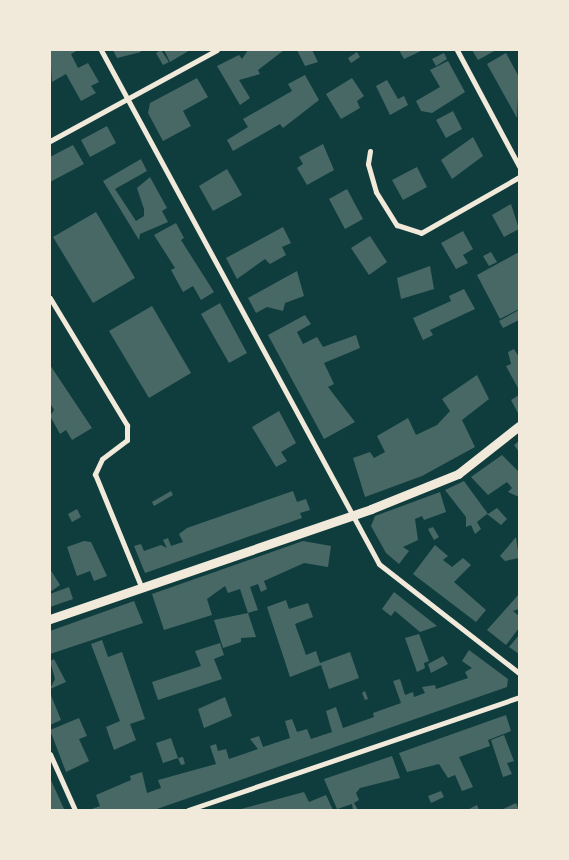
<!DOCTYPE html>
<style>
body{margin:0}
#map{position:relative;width:569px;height:860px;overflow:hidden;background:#0f3d3e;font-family:"Work Sans",sans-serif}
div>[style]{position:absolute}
.building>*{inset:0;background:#486865}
.minor>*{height:5px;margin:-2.5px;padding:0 2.5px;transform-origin:2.5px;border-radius:2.5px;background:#f1e9da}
.tertiary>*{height:9px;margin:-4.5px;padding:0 4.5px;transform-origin:4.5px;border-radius:4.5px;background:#f1e9da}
span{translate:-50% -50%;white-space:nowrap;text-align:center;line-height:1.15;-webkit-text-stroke:5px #f1e9da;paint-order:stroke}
.frame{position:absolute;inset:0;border:51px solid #f1e9da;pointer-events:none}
</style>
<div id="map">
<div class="building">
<i style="clip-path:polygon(50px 50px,78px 50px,71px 54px,78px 68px,88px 63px,99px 82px,91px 86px,96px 93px,81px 101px,66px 74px,52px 82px)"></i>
<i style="clip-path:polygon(113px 50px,140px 50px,141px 52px,117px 58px)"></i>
<i style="clip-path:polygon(161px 50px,169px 62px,163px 65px,156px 53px)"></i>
<i style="clip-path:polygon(164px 50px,190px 50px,170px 62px)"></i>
<i style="clip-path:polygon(248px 50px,284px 50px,258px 70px,260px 74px,239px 80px,250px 98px,240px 105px,217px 66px,239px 55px,242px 59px)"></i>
<i style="clip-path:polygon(297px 50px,312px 50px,318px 62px,305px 66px)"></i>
<i style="clip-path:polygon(399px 50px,423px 50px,404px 59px)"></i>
<i style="clip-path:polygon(472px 50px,496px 50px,478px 60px)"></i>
<i style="clip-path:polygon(357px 52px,360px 57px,351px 63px,348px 58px)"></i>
<i style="clip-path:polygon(444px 53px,447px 59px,436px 66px,432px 59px)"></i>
<i style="clip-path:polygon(506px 53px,519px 77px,517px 118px,487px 64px)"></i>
<i style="clip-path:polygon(448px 61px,465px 92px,432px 113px,421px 111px,416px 101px,440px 87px,430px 70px)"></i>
<i style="clip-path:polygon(305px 75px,319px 100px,283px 128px,280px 124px,233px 151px,227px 140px,248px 127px,243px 119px,292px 91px,288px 84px)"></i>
<i style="clip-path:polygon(197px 78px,208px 97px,183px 111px,191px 126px,163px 141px,148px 113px,150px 103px)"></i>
<i style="clip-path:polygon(352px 78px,364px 96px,357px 101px,360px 108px,341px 119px,326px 94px)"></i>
<i style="clip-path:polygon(387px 80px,398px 99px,404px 96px,408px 105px,390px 115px,376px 86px)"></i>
<i style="clip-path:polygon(453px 111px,462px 129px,446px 138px,436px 120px)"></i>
<i style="clip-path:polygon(107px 126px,116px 143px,90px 157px,81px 140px)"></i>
<i style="clip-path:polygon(473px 137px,483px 156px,452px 179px,441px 160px)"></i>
<i style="clip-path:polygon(323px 144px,334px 170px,307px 185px,297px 168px,303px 164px,299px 157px)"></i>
<i style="clip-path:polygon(73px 145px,84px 164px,50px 182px,50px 157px)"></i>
<i style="clip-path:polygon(141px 159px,147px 171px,115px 189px,136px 221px,144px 216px,144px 209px,137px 188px,150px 177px,167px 208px,162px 211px,168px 222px,140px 234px,139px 240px,103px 181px)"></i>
<i style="clip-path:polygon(417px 167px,427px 187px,403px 200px,392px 180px)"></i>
<i style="clip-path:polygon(227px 169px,242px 195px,213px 211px,199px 186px)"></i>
<i style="clip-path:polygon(347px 189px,363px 219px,345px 229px,329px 199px)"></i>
<i style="clip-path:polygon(511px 204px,519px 229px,504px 237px,492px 215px)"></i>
<i style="clip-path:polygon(96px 212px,135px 278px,93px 303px,53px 237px)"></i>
<i style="clip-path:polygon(176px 223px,184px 238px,181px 240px,214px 292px,201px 300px,193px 286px,183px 292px,171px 270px,175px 268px,154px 235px)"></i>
<i style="clip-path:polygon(283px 227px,291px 243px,282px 247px,286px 255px,270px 264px,265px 259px,237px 279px,226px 258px)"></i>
<i style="clip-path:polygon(463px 231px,473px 249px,463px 255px,468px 263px,456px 269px,441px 243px)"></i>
<i style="clip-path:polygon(370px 236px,387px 262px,369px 275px,351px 248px)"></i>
<i style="clip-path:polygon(491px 252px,497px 262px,489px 266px,483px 256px)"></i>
<i style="clip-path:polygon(519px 252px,519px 309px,500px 319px,477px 275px)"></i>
<i style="clip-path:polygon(430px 266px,434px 289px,401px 299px,397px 278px)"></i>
<i style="clip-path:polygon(297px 271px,304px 296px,285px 303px,283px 311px,267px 307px,256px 313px,248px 298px)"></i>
<i style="clip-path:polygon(464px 289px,475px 309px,430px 330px,433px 335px,423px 340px,413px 318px,451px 301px,449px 296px)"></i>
<i style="clip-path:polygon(220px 303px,247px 353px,229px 363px,201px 314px)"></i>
<i style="clip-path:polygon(152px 306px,191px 373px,149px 398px,109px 331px)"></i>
<i style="clip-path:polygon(519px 310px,519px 320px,503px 328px,499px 321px)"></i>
<i style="clip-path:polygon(305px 315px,311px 324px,297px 332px,303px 344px,317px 337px,323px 347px,356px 335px,360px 348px,324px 363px,334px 384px,328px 387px,355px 422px,324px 439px,268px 335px)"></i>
<i style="clip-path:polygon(514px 349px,519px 357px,519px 390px,506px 366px,511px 364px,508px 352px)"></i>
<i style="clip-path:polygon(50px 365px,92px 428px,72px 440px,66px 430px,60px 434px,50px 416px,54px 410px,50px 403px)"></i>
<i style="clip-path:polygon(477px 375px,489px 399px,462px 420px,475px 447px,422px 476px,365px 497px,353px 458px,370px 452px,374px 458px,385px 452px,377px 436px,408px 418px,416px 435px,437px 425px,450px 411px,442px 399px)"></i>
<i style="clip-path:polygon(519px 395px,519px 415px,511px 400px)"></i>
<i style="clip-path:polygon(279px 411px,296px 443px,281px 452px,287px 461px,276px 467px,252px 427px)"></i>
<i style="clip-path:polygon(519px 441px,519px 452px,514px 445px)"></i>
<i style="clip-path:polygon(502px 455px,519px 472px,519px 497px,508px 492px,512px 488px,507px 482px,488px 495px,471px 477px)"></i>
<i style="clip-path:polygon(464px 481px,488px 514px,497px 508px,507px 519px,501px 525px,487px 514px,477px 522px,481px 529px,475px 534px,471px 525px,466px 527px,466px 517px,445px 490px)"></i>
<i style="clip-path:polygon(171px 491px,173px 495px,154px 506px,152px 502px)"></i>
<i style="clip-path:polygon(293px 491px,297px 502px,306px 499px,310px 510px,300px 513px,302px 518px,145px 573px,134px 546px,141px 544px,144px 551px,161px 545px,167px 548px,163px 540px,168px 538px,171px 546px,183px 542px,179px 534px,187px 528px)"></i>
<i style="clip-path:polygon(440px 492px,446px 512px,424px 520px,422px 516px,415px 519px,418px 540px,403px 547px,409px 551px,399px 564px,386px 553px,371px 526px,375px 516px)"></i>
<i style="clip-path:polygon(77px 509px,81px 517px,72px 522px,68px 514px)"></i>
<i style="clip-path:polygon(433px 527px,439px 537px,434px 540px,428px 529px)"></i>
<i style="clip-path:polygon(516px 537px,519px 558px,505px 561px,500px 556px)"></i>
<i style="clip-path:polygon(84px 541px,91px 542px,107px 576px,94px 581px,90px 571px,77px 576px,67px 547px)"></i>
<i style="clip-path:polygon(303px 541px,331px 546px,328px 567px,304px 563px,264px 581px,267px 589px,261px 592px,258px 584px,250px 587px,258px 610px,248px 613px,240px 589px,228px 593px,225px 586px,207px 599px,212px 615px,164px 630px,152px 594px)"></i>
<i style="clip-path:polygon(435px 545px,448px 556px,443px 560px,452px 567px,463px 558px,471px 565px,454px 582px,486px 610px,476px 622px,413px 574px)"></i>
<i style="clip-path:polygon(50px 569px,60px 585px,50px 592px)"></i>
<i style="clip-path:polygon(69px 587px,73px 599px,50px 607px,50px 594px)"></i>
<i style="clip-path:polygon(394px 592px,437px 626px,420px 632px,395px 611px,391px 616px,382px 609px)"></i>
<i style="clip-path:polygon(519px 594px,519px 609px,513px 611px,519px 616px,519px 628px,506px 645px,487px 630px)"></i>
<i style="clip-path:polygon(286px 600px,289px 609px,308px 603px,313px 617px,295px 624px,306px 655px,316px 651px,320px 663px,350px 652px,359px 678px,329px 689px,321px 665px,290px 677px,267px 607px)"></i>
<i style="clip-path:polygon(134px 601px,143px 623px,50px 654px,50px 631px)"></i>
<i style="clip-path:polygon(248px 613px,256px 637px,241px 638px,241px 642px,223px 648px,214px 620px)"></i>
<i style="clip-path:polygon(419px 634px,429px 661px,424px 663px,425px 668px,417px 672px,405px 638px)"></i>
<i style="clip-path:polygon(519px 635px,519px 654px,509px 647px)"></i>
<i style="clip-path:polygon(102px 640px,108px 657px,122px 652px,145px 719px,130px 724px,136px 740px,114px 750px,106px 727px,120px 721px,91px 644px)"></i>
<i style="clip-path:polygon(220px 643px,224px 655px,214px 659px,222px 679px,158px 700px,152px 682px,201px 666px,195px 651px)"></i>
<i style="clip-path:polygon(469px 650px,508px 679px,507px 687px,154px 810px,89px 810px,100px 806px,96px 795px,131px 780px,130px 776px,142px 772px,147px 793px,161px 788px,158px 780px,216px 764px,210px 746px,216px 744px,218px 751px,226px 749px,229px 759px,258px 749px,250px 739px,259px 736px,263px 747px,290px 738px,285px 721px,292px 719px,297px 732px,307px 729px,311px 739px,332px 732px,326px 711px,336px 707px,343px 728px,374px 717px,373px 713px,401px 703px,393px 681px,400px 679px,405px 695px,413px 692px,414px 697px,425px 693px,422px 687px,435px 685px,436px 689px,468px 678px,465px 672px,472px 668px,462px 661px)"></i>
<i style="clip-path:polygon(443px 656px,448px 664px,431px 673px,428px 664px)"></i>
<i style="clip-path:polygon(54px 659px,66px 682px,50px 689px,55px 679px,50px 661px)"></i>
<i style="clip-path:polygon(365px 691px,368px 699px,365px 700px,362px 693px)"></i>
<i style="clip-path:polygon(50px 693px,61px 720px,50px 725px)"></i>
<i style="clip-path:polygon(225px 697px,232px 716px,204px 728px,198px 709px)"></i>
<i style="clip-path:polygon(506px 715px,511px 731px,488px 740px,490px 746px,459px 757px,473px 787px,462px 791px,455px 775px,448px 778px,439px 764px,407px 772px,399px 753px)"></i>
<i style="clip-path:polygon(79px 718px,87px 736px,79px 739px,89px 761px,66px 772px,50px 730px)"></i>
<i style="clip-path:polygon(504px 735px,514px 761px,507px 763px,512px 774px,503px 777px,491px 740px)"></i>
<i style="clip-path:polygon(171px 738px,178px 758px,163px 763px,156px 743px)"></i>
<i style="clip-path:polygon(392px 756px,400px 778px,360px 788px,356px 793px,359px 800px,354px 803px,358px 810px,353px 810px,352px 804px,337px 809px,324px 779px)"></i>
<i style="clip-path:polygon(183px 757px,185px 764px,181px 765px,178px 758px)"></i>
<i style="clip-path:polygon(50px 778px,64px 809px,62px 810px,50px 810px)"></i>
<i style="clip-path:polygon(441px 791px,444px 797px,431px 803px,428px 796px)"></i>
<i style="clip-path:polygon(304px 792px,309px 802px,326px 795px,333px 810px,237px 810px)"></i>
<i style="clip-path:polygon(516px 803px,519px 810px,501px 810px)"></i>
<i style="clip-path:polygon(477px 805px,479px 810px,467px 810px)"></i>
</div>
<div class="minor">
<i style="left:101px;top:50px;width:584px;rotate:61.59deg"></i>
<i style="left:379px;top:564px;width:177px;rotate:37.9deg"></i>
<i style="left:457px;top:50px;width:132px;rotate:61.9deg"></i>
<i style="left:50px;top:141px;width:190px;rotate:-28.6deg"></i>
<i style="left:370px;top:151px;width:13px;rotate:99deg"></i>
<i style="left:368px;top:164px;width:29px;rotate:74deg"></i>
<i style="left:376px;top:192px;width:39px;rotate:58deg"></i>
<i style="left:397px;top:225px;width:25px;rotate:18deg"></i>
<i style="left:421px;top:233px;width:113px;rotate:-29.7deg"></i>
<i style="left:50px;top:298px;width:149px;rotate:58.8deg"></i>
<i style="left:127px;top:425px;width:15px;rotate:90deg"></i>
<i style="left:127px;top:440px;width:31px;rotate:143deg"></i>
<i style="left:102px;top:459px;width:17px;rotate:115deg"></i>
<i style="left:95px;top:474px;width:121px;rotate:67.7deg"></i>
<i style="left:50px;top:754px;width:61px;rotate:65.9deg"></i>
<i style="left:188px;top:810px;width:350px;rotate:-18.8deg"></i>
</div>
<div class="tertiary">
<i style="left:50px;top:619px;width:339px;rotate:-18.9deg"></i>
<i style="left:371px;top:509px;width:94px;rotate:-21.9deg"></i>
<i style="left:458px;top:474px;width:78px;rotate:-38.2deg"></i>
</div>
<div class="frame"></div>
</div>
